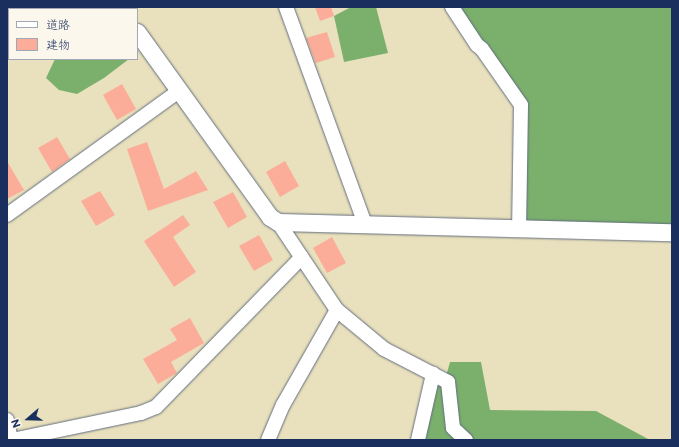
<!DOCTYPE html>
<meta charset="utf-8">
<style>
body{margin:0}
#map{position:relative;width:679px;height:447px;overflow:hidden;background:#e9e1bd;font-family:"Balsamiq Sans","Klee One",sans-serif}
div>[style]{position:absolute}
.forest>*{inset:0;background:#7bb06c}
.building>*{inset:0;background:#fcad99}
.roads{filter:drop-shadow(0 0 1px #636d7f) drop-shadow(0 0 1px #636d7f)}
.minor>*{height:14px;margin:-7px;padding:0 7px;transform-origin:7px;border-radius:7px;background:#fff}
.tertiary>*{height:17px;margin:-8.5px;padding:0 8.5px;transform-origin:8.5px;border-radius:8.5px;background:#fff}
span{translate:-50% -50%;white-space:nowrap;text-align:center;line-height:1.15;-webkit-text-stroke:3px #fbf7ec;paint-order:stroke}
.frame{position:absolute;inset:0;border:8px solid #1b2f5e;pointer-events:none}
.legend{position:absolute;left:8px;top:8px;width:130px;height:52px;box-sizing:border-box;background:#fbf7ec;border:1px solid #a1a7b3;margin:0;padding:5px 7px;list-style:none;font-size:12px;color:#1b2f5e}
.legend li{display:flex;align-items:center;gap:8px;height:20px}
.legend b{width:20px;border:1px solid #a1a7b3}
.north{position:absolute;left:8px;top:399px;width:40px;height:40px;-webkit-text-stroke:3px #fbf7ec;paint-order:stroke;rotate:250deg;font-size:11px;font-weight:700;line-height:16px;text-align:center;color:#1b2f5e}
.north::after{content:'';display:block;margin:auto;width:14px;height:18px;background:#1b2f5e;clip-path:polygon(50% 0,100% 100%,50% 72%,0 100%)}
</style>
<div id="map">
<div class="forest">
<i style="clip-path:polygon(351px 7px,376px 7px,388px 53px,344px 62px,334px 16px)"></i>
<i style="clip-path:polygon(453px 7px,672px 7px,672px 232px,519px 220px,527px 128px)"></i>
<i style="clip-path:polygon(55px 59px,129px 59px,104px 78px,77px 94px,59px 90px,46px 78px)"></i>
<i style="clip-path:polygon(450px 362px,481px 362px,490px 410px,596px 411px,650px 440px,419px 440px,433px 374px,445px 380px)"></i>
</div>
<div class="building">
<i style="clip-path:polygon(315px 7px,331px 7px,334px 16px,320px 21px)"></i>
<i style="clip-path:polygon(327px 32px,335px 57px,316px 63px,306px 38px)"></i>
<i style="clip-path:polygon(122px 84px,136px 109px,117px 120px,103px 95px)"></i>
<i style="clip-path:polygon(57px 137px,70px 159px,52px 172px,38px 148px)"></i>
<i style="clip-path:polygon(147px 142px,164px 189px,196px 171px,208px 190px,148px 211px,127px 149px)"></i>
<i style="clip-path:polygon(7px 161px,24px 190px,7px 199px)"></i>
<i style="clip-path:polygon(285px 161px,299px 186px,280px 197px,266px 172px)"></i>
<i style="clip-path:polygon(100px 191px,115px 215px,96px 226px,81px 201px)"></i>
<i style="clip-path:polygon(233px 192px,247px 217px,228px 228px,213px 202px)"></i>
<i style="clip-path:polygon(183px 215px,190px 225px,173px 237px,196px 272px,174px 287px,144px 241px)"></i>
<i style="clip-path:polygon(259px 235px,273px 260px,254px 271px,239px 246px)"></i>
<i style="clip-path:polygon(332px 237px,346px 263px,327px 273px,313px 248px)"></i>
<i style="clip-path:polygon(190px 318px,204px 343px,171px 362px,177px 373px,158px 384px,143px 359px,177px 340px,170px 329px)"></i>
</div>
<div class="roads">
<div class="minor">
<i style="left:286px;top:7px;width:231px;rotate:70deg"></i>
<i style="left:452px;top:7px;width:45px;rotate:56.7deg"></i>
<i style="left:477px;top:45px;width:6px;rotate:39deg"></i>
<i style="left:482px;top:49px;width:68px;rotate:55.1deg"></i>
<i style="left:521px;top:105px;width:123px;rotate:90.9deg"></i>
<i style="left:7px;top:215px;width:212px;rotate:-35.8deg"></i>
<i style="left:278px;top:222px;width:106px;rotate:56.2deg"></i>
<i style="left:337px;top:310px;width:61px;rotate:39.7deg"></i>
<i style="left:384px;top:349px;width:72px;rotate:27.3deg"></i>
<i style="left:448px;top:382px;width:46px;rotate:83.8deg"></i>
<i style="left:453px;top:428px;width:18px;rotate:43deg"></i>
<i style="left:7px;top:420px;width:20px;rotate:79deg"></i>
<i style="left:12px;top:440px;width:132px;rotate:-11.8deg"></i>
<i style="left:141px;top:413px;width:16px;rotate:-22deg"></i>
<i style="left:156px;top:407px;width:209px;rotate:-45.8deg"></i>
<i style="left:268px;top:440px;width:38px;rotate:-67deg"></i>
<i style="left:283px;top:405px;width:109px;rotate:-60.4deg"></i>
<i style="left:418px;top:440px;width:68px;rotate:-77.2deg"></i>
</div>
<div class="tertiary">
<i style="left:119px;top:7px;width:2px;rotate:63deg"></i>
<i style="left:137px;top:32px;width:228px;rotate:54.3deg"></i>
<i style="left:270px;top:217px;width:9px;rotate:32deg"></i>
<i style="left:278px;top:222px;width:394px;rotate:1.5deg"></i>
</div>
</div>
<div class="frame"></div>
<ul class="legend">
<li><b style="height:5px;background:#fff"></b>道路</li>
<li><b style="height:11px;background:#fcad99"></b>建物</li>
</ul>
<div class="north">N</div>
</div>
